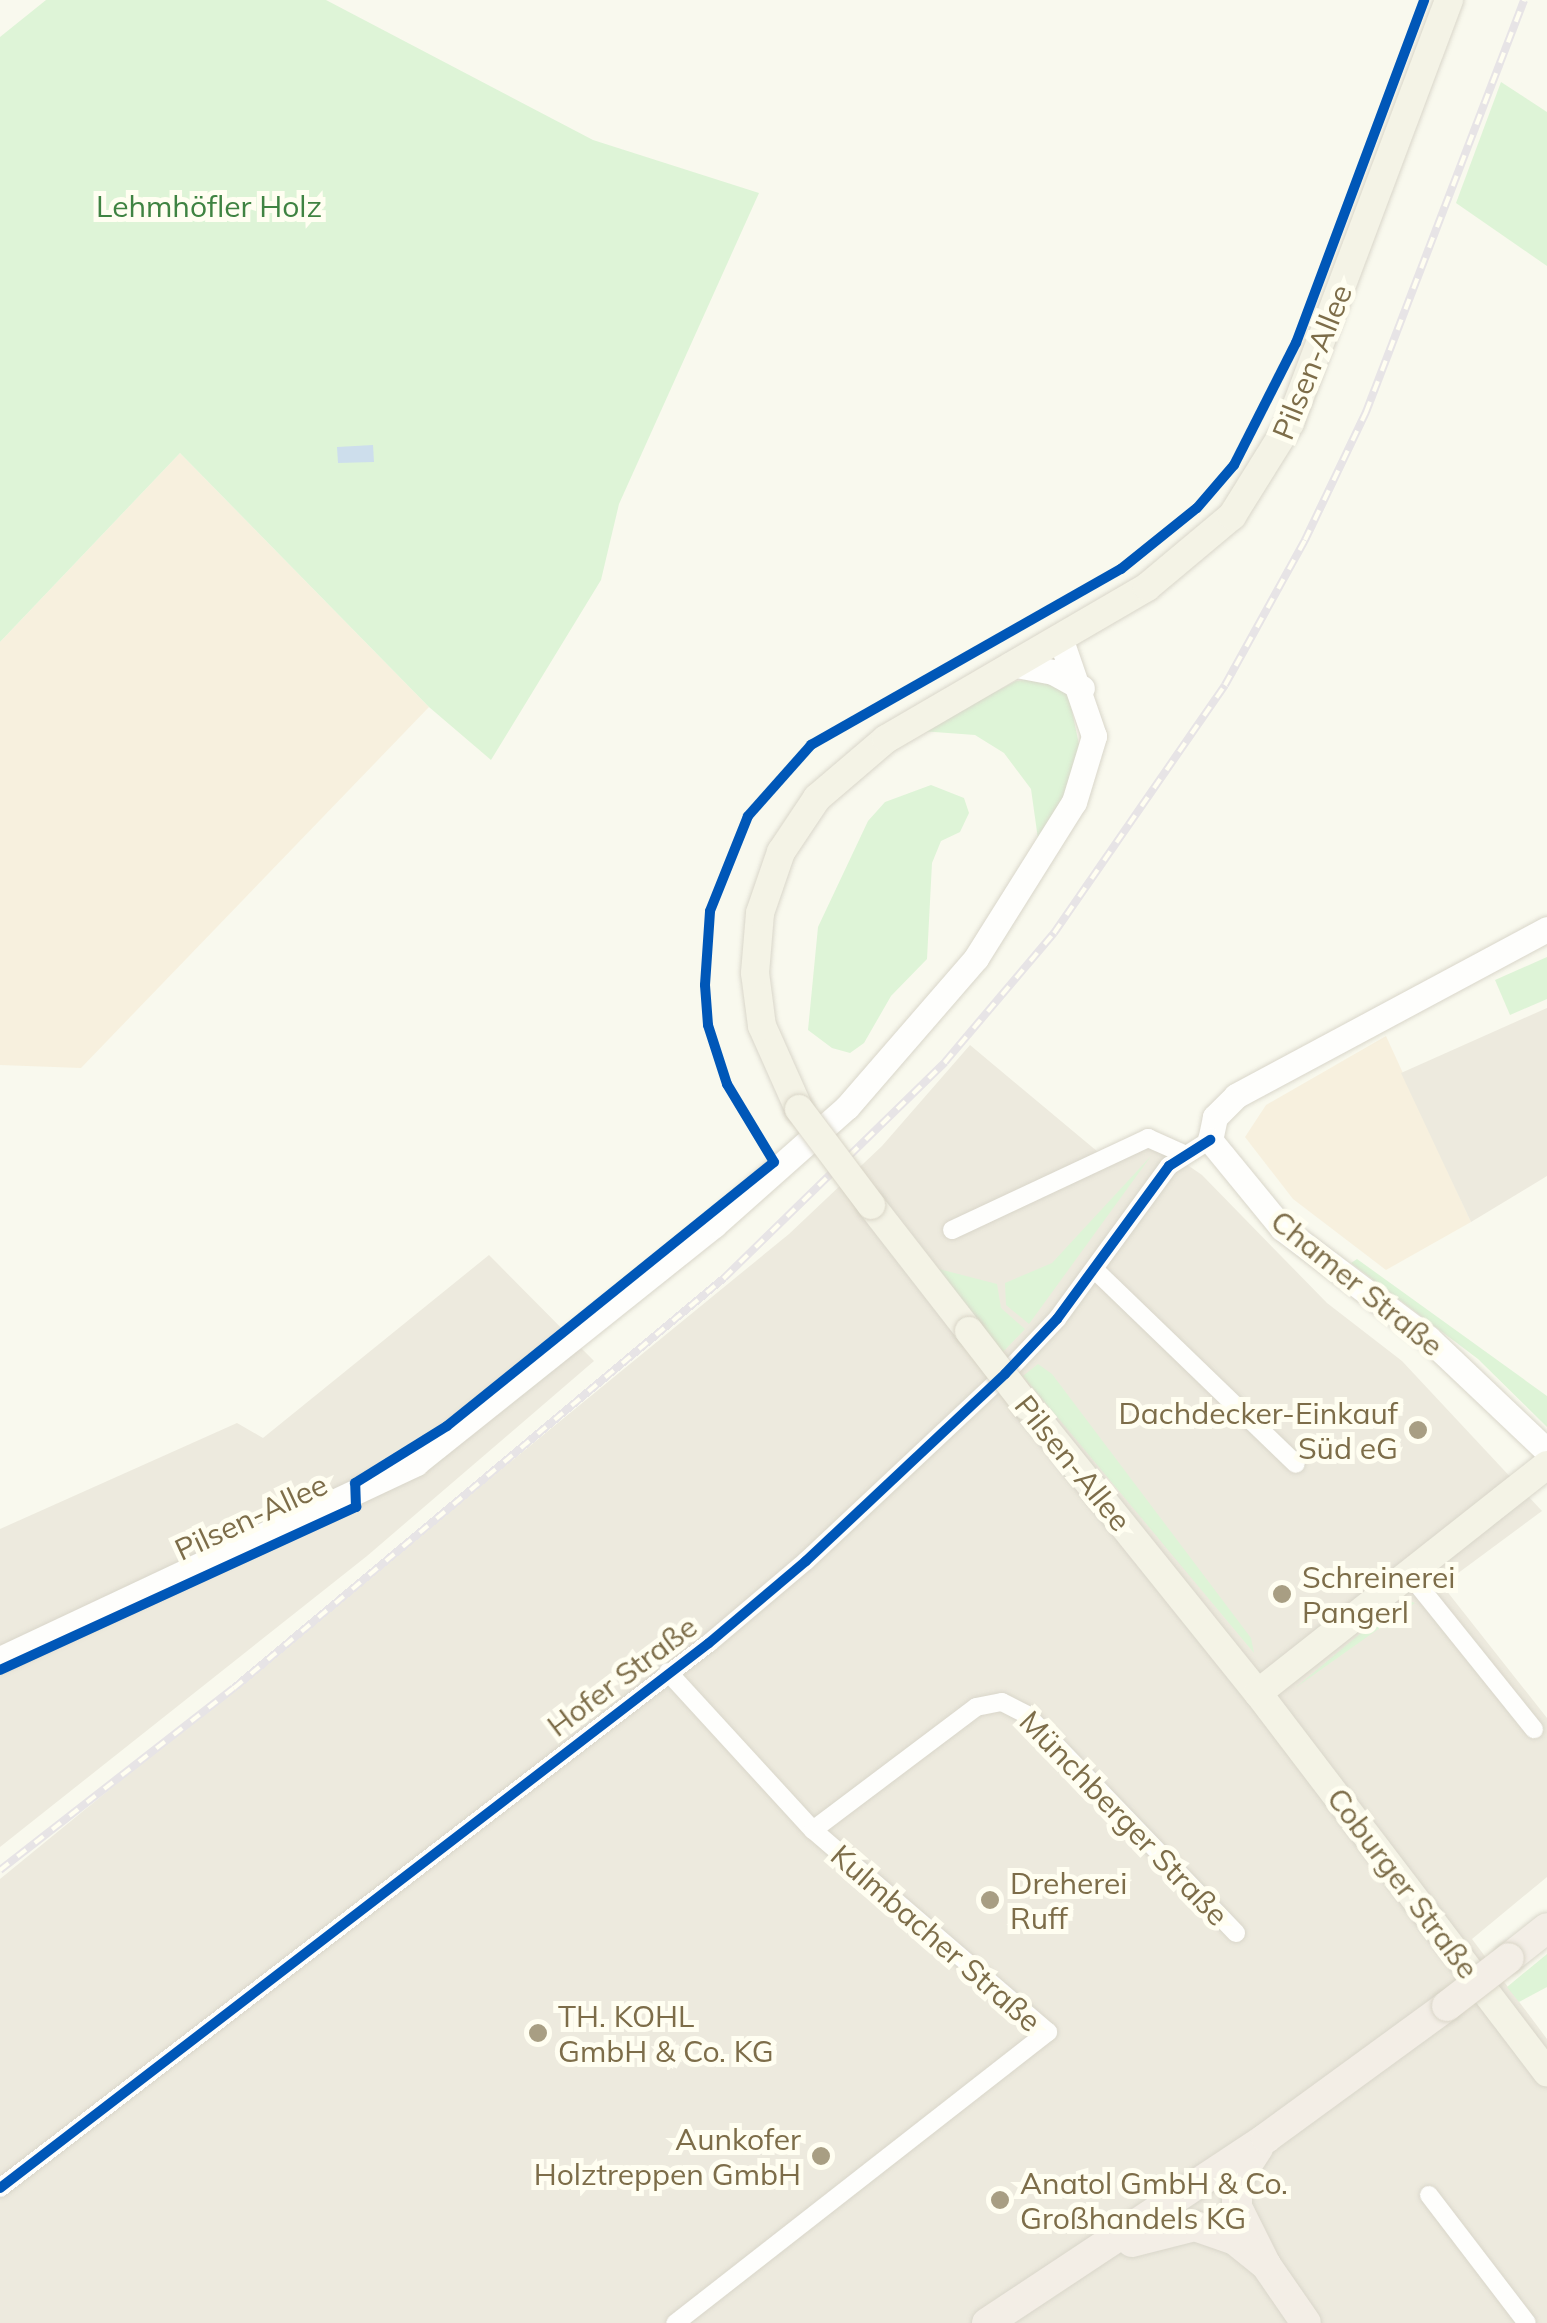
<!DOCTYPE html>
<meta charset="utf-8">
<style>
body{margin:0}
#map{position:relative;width:1547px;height:2323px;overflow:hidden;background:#f9f9ee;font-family:Mulish,sans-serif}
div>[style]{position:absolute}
.commercial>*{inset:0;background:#f7f0de}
.industrial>*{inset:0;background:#edeade}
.green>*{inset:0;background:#def4d7}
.water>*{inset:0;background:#cddeec}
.roads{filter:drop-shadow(0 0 2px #d9d6ca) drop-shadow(0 0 2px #d9d6ca)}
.street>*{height:18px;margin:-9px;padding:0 9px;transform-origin:9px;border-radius:9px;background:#fefefc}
.secondary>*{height:25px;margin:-12.5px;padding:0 12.5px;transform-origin:12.5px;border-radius:12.5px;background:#fefefc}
.primary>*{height:28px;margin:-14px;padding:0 14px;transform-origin:14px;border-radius:14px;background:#f4f3e6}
.highway>*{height:30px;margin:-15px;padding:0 15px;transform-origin:15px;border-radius:15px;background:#f3eee6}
.rail>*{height:8px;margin-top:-4px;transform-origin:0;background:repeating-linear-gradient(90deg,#fffef1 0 11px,#e7e4e6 0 22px);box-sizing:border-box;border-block:2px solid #e7e4e6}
.bridges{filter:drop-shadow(0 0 2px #d8d4c6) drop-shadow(0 0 2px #d8d4c6)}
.primary-bridge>*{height:28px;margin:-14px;padding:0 14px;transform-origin:14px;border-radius:14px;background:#f4f3e6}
.highway-bridge>*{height:30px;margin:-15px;padding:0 15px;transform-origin:15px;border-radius:15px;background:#f3eee6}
.cycleway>*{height:10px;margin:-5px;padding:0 5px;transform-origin:5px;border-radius:5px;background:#0057b8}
.dots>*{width:28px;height:28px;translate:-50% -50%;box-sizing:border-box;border:5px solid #fffef1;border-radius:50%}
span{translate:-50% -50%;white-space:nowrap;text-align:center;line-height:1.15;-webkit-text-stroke:10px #fffef1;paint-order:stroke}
.park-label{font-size:30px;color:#3f8342}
.street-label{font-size:30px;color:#7d6d49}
.poi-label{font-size:30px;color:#7d6d49}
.right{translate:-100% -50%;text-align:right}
.left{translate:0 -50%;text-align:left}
</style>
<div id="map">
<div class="commercial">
<i style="clip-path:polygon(180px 453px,429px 707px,81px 1068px,0 1065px,0 642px)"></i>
<i style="clip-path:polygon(1386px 1036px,1471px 1222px,1386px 1270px,1293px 1199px,1245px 1137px,1266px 1105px)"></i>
</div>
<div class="industrial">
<i style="clip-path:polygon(1547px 1008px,1547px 1176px,1471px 1222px,1401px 1073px)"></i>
<i style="clip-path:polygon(970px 1045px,1098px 1152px,1141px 1133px,1202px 1175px,1327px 1303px,1402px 1361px,1542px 1511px,1442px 1585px,1547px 1718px,1547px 1877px,1472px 1939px,1547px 2039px,1547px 2323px,0 2323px,0 1879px,789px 1234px,882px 1146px)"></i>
<i style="clip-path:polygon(489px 1255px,594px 1361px,367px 1556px,0 1847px,0 1529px,237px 1423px,263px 1438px)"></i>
</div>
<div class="green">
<i style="clip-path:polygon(46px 0,326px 0,593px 140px,759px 193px,619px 504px,601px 580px,491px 760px,429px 707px,180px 453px,0 642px,0 37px)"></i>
<i style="clip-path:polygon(1501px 82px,1547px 112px,1547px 266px,1456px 203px)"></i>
<i style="clip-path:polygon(1041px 678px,1068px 692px,1081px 754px,1076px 775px,1038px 839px,1031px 789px,1004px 753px,975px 735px,921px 731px,1016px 681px)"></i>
<i style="clip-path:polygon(931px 785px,964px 798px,969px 813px,960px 832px,941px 841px,932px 863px,927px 959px,891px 996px,864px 1043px,850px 1053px,832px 1048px,808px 1030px,818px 927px,868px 821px,885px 802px)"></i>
<i style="clip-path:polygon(1547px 957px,1547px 999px,1510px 1015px,1495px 980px)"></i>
<i style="clip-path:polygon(1151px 1156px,1029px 1324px,1006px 1305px,1005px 1283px,1052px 1263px)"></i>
<i style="clip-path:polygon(1357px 1259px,1547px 1396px,1547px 1427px,1478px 1359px,1351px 1263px)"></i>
<i style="clip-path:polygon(935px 1268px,997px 1284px,1001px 1308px,1025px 1329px,1003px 1352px)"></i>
<i style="clip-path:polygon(1038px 1364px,1052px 1374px,1251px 1638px,1254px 1653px,1023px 1376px)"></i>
<i style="clip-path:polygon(1409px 1601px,1415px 1603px,1295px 1688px,1392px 1607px)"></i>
<i style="clip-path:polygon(1547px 1954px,1547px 1987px,1519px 2002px,1507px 1987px)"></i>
</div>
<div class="water">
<i style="clip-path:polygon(373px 445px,374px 462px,338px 463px,337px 447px)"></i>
</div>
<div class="roads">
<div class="street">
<i style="left:952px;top:1230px;width:217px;rotate:-25.1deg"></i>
<i style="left:1148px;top:1138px;width:36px;rotate:24deg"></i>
<i style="left:1095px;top:1270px;width:279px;rotate:44deg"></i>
<i style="left:1410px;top:1575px;width:198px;rotate:51.2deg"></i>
<i style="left:668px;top:1672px;width:214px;rotate:47.5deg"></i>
<i style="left:813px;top:1830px;width:310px;rotate:40.7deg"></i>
<i style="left:1048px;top:2032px;width:473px;rotate:142deg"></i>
<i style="left:813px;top:1830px;width:204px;rotate:-37deg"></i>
<i style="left:976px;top:1707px;width:26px;rotate:-11deg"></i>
<i style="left:1002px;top:1702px;width:28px;rotate:27deg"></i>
<i style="left:1027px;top:1715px;width:302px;rotate:46.2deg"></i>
<i style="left:0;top:2188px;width:894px;rotate:-37.55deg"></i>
<i style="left:709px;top:1643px;width:127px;rotate:-40.2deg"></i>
<i style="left:806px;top:1561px;width:273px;rotate:-43.2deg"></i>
<i style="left:1005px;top:1374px;width:76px;rotate:-46.6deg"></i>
<i style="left:1057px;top:1319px;width:190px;rotate:-53.8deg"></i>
<i style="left:1169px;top:1166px;width:49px;rotate:-32.4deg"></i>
<i style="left:1429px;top:2195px;width:161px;rotate:52.6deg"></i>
</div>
<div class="secondary">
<i style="left:1011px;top:664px;width:43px;rotate:10.8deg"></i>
<i style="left:1053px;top:672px;width:33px;rotate:29deg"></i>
<i style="left:1547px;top:929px;width:353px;rotate:151.8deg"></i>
<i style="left:1236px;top:1096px;width:30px;rotate:135deg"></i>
<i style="left:1215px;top:1117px;width:24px;rotate:102deg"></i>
<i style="left:1210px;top:1140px;width:114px;rotate:50.7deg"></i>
<i style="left:1282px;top:1228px;width:183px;rotate:37deg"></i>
<i style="left:1428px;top:1338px;width:164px;rotate:43.5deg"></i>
<i style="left:0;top:1659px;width:460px;rotate:-25.2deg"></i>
<i style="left:416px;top:1463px;width:381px;rotate:-38.6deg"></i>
<i style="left:714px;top:1225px;width:178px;rotate:-41.6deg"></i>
<i style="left:847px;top:1107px;width:197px;rotate:-49.1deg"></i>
<i style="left:976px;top:958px;width:184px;rotate:-57.9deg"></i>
<i style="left:1074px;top:802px;width:69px;rotate:-73.1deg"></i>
<i style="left:1094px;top:736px;width:105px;rotate:-109deg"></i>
</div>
<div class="primary">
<i style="left:799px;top:1109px;width:91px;rotate:-114deg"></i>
<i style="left:762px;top:1026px;width:53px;rotate:-97.5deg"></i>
<i style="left:755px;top:973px;width:60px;rotate:-85.2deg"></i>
<i style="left:760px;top:913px;width:65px;rotate:-71deg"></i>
<i style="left:781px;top:852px;width:65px;rotate:-56.3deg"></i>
<i style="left:817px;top:798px;width:91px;rotate:-40.5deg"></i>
<i style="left:886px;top:739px;width:302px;rotate:-30.2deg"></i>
<i style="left:1147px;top:587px;width:111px;rotate:-39.9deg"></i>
<i style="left:1232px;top:516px;width:110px;rotate:-58.1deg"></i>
<i style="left:1290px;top:423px;width:452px;rotate:-69.4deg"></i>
<i style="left:871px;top:1205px;width:160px;rotate:52.1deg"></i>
<i style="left:1027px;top:1406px;width:368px;rotate:51.2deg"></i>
<i style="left:1258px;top:1693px;width:477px;rotate:52.7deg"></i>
<i style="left:1258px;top:1693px;width:368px;rotate:-38.3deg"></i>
</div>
<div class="highway">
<i style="left:1509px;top:1958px;width:48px;rotate:-38.3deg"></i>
<i style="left:1258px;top:2148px;width:38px;rotate:123deg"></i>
<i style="left:1237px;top:2180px;width:27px;rotate:90deg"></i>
<i style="left:1237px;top:2207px;width:65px;rotate:63.4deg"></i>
<i style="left:1266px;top:2265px;width:70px;rotate:55.4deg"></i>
<i style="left:1132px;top:2242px;width:65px;rotate:-14.3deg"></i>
<i style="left:1195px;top:2226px;width:42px;rotate:19.3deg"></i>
<i style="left:1235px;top:2240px;width:40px;rotate:39deg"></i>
<i style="left:987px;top:2323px;width:335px;rotate:-33.5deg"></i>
<i style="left:1266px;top:2138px;width:224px;rotate:-36.1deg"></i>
</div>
</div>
<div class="rail">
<i style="left:0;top:1870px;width:296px;rotate:-37.9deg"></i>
<i style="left:234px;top:1688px;width:639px;rotate:-39.92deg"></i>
<i style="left:724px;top:1278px;width:309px;rotate:-44.3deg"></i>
<i style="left:945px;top:1062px;width:169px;rotate:-49.8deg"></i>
<i style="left:1054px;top:933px;width:301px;rotate:-55.4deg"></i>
<i style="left:1225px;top:685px;width:166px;rotate:-61.1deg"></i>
<i style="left:1305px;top:540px;width:142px;rotate:-64.5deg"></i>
<i style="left:1366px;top:412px;width:441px;rotate:-69deg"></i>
</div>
<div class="bridges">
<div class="primary-bridge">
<i style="left:799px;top:1109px;width:120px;rotate:53.1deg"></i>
<i style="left:969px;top:1331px;width:95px;rotate:52.3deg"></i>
</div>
<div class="highway-bridge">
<i style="left:1447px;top:2006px;width:78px;rotate:-37.7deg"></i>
</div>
</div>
<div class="cycleway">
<i style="left:0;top:1670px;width:392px;rotate:-24.6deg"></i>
<i style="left:356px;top:1507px;width:24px;rotate:-92deg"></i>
<i style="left:355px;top:1483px;width:108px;rotate:-31.8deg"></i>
<i style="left:447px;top:1426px;width:420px;rotate:-38.9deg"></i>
<i style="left:774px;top:1162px;width:91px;rotate:-121.1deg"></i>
<i style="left:727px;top:1084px;width:62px;rotate:-107.9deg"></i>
<i style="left:708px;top:1025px;width:40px;rotate:-94.3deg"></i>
<i style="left:705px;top:985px;width:74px;rotate:-86.1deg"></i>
<i style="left:710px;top:911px;width:102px;rotate:-68.2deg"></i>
<i style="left:748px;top:816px;width:95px;rotate:-48.4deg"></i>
<i style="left:811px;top:745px;width:356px;rotate:-29.6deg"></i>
<i style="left:1121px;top:569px;width:97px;rotate:-38.8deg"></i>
<i style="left:1197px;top:508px;width:57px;rotate:-49.3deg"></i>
<i style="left:1234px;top:465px;width:137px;rotate:-63.1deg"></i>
<i style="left:1296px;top:343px;width:366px;rotate:-69.5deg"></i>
<i style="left:0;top:2188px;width:894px;rotate:-37.55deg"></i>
<i style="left:709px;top:1643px;width:127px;rotate:-40.2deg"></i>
<i style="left:806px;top:1561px;width:273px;rotate:-43.2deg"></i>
<i style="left:1005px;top:1374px;width:76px;rotate:-46.6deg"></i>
<i style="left:1057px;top:1319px;width:190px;rotate:-53.8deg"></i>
<i style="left:1169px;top:1166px;width:49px;rotate:-32.4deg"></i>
</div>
<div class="dots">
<i style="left:1418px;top:1430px;background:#a89e83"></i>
<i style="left:1282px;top:1594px;background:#a89e83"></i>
<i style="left:990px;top:1900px;background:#a89e83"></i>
<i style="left:538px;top:2033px;background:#a89e83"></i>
<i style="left:821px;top:2156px;background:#a89e83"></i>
<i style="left:1000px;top:2200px;background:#a89e83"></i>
</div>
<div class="park-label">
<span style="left:209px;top:206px">Lehmhöfler Holz</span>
</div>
<div class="street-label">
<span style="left:1312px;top:362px;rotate:-68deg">Pilsen-Allee</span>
<span style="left:1357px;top:1283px;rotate:39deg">Chamer Straße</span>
<span style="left:1073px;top:1463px;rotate:51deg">Pilsen-Allee</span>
<span style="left:251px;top:1517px;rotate:-25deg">Pilsen-Allee</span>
<span style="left:622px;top:1676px;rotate:-37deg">Hofer Straße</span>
<span style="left:1124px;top:1818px;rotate:46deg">Münchberger Straße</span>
<span style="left:1403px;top:1883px;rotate:53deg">Coburger Straße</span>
<span style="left:936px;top:1938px;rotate:41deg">Kulmbacher Straße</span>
</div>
<div class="poi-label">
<span class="right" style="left:1398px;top:1430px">Dachdecker-Einkauf<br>Süd eG</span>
<span class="left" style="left:1302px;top:1594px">Schreinerei<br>Pangerl</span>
<span class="left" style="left:1010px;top:1900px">Dreherei<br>Ruff</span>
<span class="left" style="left:558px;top:2033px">TH. KOHL<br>GmbH &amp; Co. KG</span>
<span class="right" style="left:801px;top:2156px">Aunkofer<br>Holztreppen GmbH</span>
<span class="left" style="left:1020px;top:2200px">Anatol GmbH &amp; Co.<br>Großhandels KG</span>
</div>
</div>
